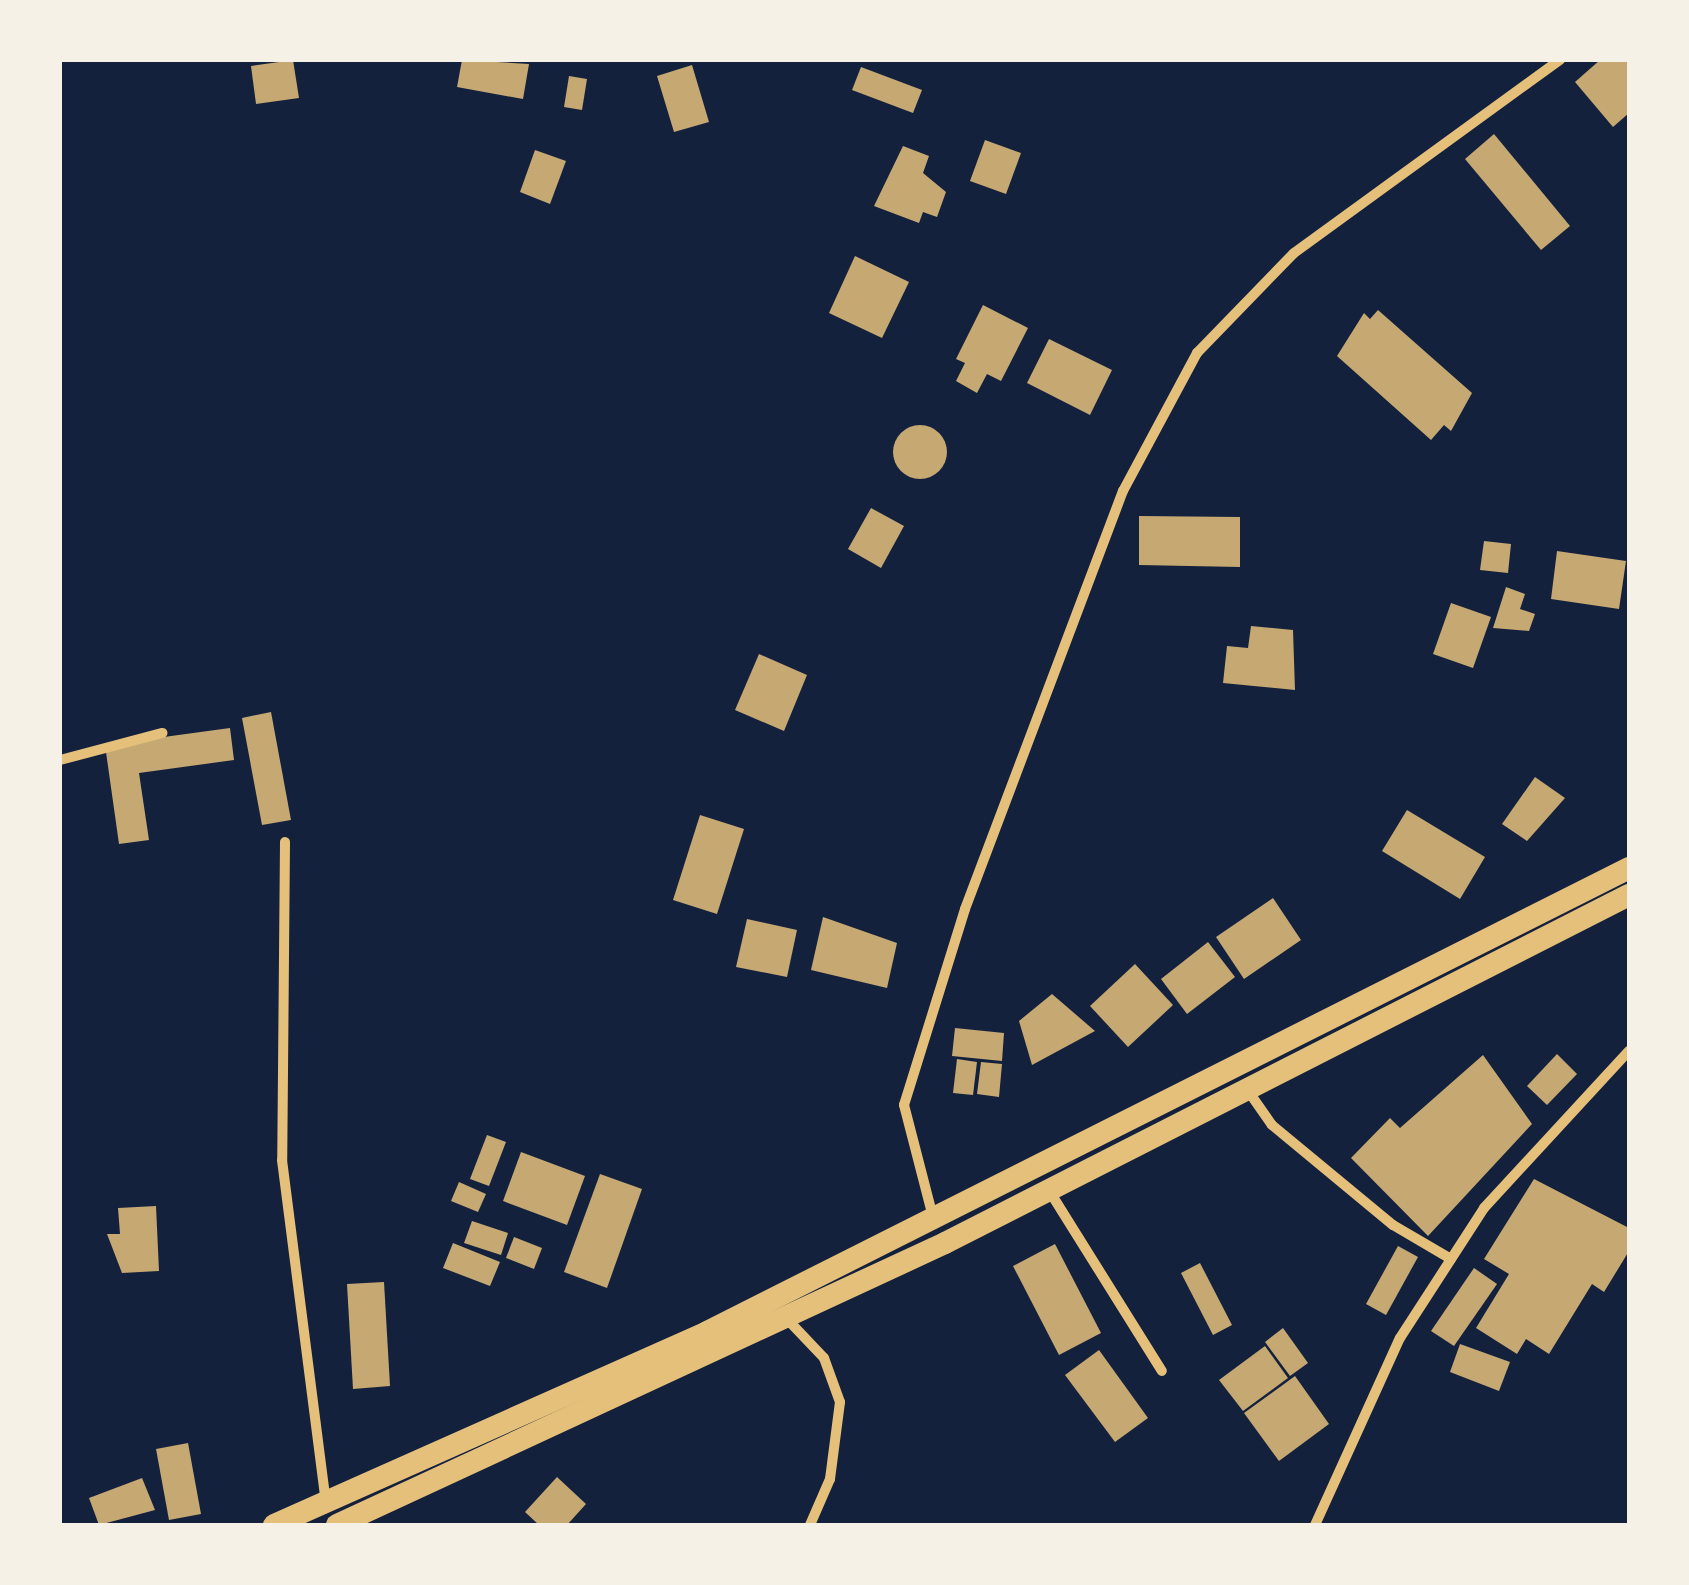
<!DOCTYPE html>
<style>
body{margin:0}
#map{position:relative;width:1689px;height:1585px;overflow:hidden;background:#14213d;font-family:"Alegreya Sans",sans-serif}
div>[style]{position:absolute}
.building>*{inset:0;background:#c6a872}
.round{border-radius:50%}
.minor>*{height:10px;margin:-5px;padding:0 5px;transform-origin:5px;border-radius:5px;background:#e5c07b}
.trunk>*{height:22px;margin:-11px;padding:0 11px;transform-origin:11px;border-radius:11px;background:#e5c07b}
span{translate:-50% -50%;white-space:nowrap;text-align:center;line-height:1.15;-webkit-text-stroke:9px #f6f1e7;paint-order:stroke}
.frame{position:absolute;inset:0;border:62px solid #f6f1e7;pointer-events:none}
</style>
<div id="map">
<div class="building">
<i style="clip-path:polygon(293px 60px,299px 98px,256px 104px,251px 66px)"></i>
<i style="clip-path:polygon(462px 60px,529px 64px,523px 99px,457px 87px)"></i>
<i style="clip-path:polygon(1600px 60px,1629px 60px,1629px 113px,1613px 127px,1575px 82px)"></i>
<i style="clip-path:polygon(692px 65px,709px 122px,674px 132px,657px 76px)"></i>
<i style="clip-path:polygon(861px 67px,922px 90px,913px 113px,852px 90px)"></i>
<i style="clip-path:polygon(569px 76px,587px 79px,582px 110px,564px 107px)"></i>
<i style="clip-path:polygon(1494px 134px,1570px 226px,1541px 250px,1465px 159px)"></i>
<i style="clip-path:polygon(985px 140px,1021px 153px,1006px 194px,970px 181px)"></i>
<i style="clip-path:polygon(903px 146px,929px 156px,923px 173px,946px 192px,937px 217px,923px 212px,919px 223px,874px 206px)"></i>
<i style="clip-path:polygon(535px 150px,566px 161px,550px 204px,520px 192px)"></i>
<i style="clip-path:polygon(855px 256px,909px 282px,882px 338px,829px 313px)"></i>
<i style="clip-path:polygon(983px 305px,1028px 328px,1001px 381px,987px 374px,977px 393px,956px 381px,965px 363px,956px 359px)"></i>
<i style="clip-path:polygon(1378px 310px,1472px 393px,1451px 431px,1444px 425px,1431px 440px,1337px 356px,1364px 313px,1370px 319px)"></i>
<i style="clip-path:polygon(1049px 339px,1112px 370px,1090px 415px,1027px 383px)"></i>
<i class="round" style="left:893px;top:425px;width:54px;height:54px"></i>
<i style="clip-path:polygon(871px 508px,904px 526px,881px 568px,848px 549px)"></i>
<i style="clip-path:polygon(1139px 516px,1240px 517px,1240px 567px,1139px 565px)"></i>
<i style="clip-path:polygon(1484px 541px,1511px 544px,1508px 573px,1480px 570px)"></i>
<i style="clip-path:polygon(1557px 551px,1626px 561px,1619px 609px,1551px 599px)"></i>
<i style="clip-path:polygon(1506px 587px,1525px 594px,1520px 609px,1535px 614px,1529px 631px,1493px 628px)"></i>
<i style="clip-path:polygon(1451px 603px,1491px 617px,1473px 668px,1433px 654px)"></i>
<i style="clip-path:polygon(1251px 626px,1293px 630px,1295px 690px,1223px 683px,1227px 646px,1248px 648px)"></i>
<i style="clip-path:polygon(759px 654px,807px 675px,784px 731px,735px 710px)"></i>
<i style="clip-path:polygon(271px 712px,291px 820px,262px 825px,242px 718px)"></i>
<i style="clip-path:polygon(230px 728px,234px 760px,139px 773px,149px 840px,119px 844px,105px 745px)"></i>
<i style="clip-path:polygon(1535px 777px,1565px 798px,1527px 841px,1502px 824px)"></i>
<i style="clip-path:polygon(1407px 810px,1485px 857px,1460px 899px,1382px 851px)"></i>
<i style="clip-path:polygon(700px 815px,744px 829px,717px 914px,673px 900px)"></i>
<i style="clip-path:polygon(1273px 898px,1301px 940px,1244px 979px,1216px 937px)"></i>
<i style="clip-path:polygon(823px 917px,897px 943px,887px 988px,811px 970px)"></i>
<i style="clip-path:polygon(747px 919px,797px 930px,787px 977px,736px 967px)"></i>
<i style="clip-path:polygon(1208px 942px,1235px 977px,1187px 1014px,1161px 979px)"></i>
<i style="clip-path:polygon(1135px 964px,1173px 1005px,1128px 1047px,1090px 1006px)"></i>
<i style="clip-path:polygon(1052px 994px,1095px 1031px,1032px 1065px,1019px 1021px)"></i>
<i style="clip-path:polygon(955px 1028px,1004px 1033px,1002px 1061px,952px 1056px)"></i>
<i style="clip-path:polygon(1557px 1054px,1577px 1074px,1547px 1105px,1527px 1086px)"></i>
<i style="clip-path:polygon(1483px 1055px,1532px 1124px,1428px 1236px,1351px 1158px,1390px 1118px,1400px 1128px)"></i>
<i style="clip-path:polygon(957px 1059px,977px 1062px,973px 1095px,953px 1093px)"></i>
<i style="clip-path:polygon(981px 1062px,1002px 1064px,999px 1097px,977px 1094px)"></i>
<i style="clip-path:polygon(487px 1135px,506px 1142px,489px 1186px,470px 1179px)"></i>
<i style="clip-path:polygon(521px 1152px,585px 1176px,567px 1225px,503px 1201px)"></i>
<i style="clip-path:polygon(600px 1174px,642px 1189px,607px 1288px,564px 1272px)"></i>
<i style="clip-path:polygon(1534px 1179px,1629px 1228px,1629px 1251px,1604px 1292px,1592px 1284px,1549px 1354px,1526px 1339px,1517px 1354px,1476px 1328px,1509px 1274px,1484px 1259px)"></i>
<i style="clip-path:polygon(459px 1182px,486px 1194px,478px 1212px,451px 1201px)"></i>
<i style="clip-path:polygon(156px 1206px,159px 1271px,122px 1273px,107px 1234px,120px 1234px,118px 1208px)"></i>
<i style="clip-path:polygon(472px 1221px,508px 1233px,501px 1255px,464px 1243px)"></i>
<i style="clip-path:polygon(514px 1237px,542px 1248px,534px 1269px,506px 1258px)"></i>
<i style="clip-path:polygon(453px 1243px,500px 1262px,490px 1286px,443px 1268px)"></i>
<i style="clip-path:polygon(1055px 1244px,1101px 1333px,1059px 1355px,1013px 1266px)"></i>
<i style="clip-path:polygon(1398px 1246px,1418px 1257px,1386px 1315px,1366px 1304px)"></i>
<i style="clip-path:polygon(1200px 1263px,1232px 1325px,1213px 1335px,1181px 1273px)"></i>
<i style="clip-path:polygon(1474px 1268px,1497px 1284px,1454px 1346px,1431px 1331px)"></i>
<i style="clip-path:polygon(384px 1282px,390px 1386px,353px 1389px,347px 1284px)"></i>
<i style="clip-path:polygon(1283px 1328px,1308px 1363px,1290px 1376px,1265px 1342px)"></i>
<i style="clip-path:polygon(1460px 1344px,1510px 1362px,1499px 1391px,1450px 1372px)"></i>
<i style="clip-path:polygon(1265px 1346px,1288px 1378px,1243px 1411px,1219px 1380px)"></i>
<i style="clip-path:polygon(1099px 1350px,1148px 1418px,1115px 1442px,1065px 1375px)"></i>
<i style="clip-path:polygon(1295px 1376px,1329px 1424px,1279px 1461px,1244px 1413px)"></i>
<i style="clip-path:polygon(188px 1443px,201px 1514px,169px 1520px,156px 1449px)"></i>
<i style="clip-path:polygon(557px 1477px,586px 1504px,567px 1525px,539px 1525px,525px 1512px)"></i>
<i style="clip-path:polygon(142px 1478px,155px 1510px,99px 1525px,89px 1498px)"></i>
</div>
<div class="minor">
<i style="left:60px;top:760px;width:106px;rotate:-14.8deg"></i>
<i style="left:285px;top:842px;width:318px;rotate:90.5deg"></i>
<i style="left:282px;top:1160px;width:345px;rotate:82.7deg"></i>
<i style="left:1246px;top:1088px;width:45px;rotate:54.9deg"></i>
<i style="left:1272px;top:1125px;width:157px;rotate:39.6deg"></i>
<i style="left:1393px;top:1225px;width:67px;rotate:30.4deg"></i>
<i style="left:1050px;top:1192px;width:211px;rotate:58deg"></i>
<i style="left:933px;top:1217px;width:116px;rotate:-104.5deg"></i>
<i style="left:904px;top:1105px;width:205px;rotate:-72.7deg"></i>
<i style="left:965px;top:909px;width:447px;rotate:-69.3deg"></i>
<i style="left:1123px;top:491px;width:157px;rotate:-61.8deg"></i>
<i style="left:1197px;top:353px;width:139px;rotate:-45.9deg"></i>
<i style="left:1294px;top:253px;width:329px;rotate:-36deg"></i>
<i style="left:787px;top:1319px;width:54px;rotate:46.5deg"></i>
<i style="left:824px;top:1358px;width:47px;rotate:70deg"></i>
<i style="left:840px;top:1402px;width:78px;rotate:97.4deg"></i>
<i style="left:830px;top:1479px;width:50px;rotate:113.5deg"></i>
<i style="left:1315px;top:1525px;width:205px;rotate:-65.6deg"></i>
<i style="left:1400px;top:1338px;width:155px;rotate:-57.1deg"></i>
<i style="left:1484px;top:1208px;width:214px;rotate:-47.3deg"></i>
</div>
<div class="trunk">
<i style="left:274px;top:1525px;width:474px;rotate:-24deg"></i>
<i style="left:707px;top:1332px;width:1032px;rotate:-26.71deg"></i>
<i style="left:337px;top:1525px;width:670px;rotate:-24.88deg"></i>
<i style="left:945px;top:1243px;width:767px;rotate:-26.97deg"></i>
</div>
<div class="frame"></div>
</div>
